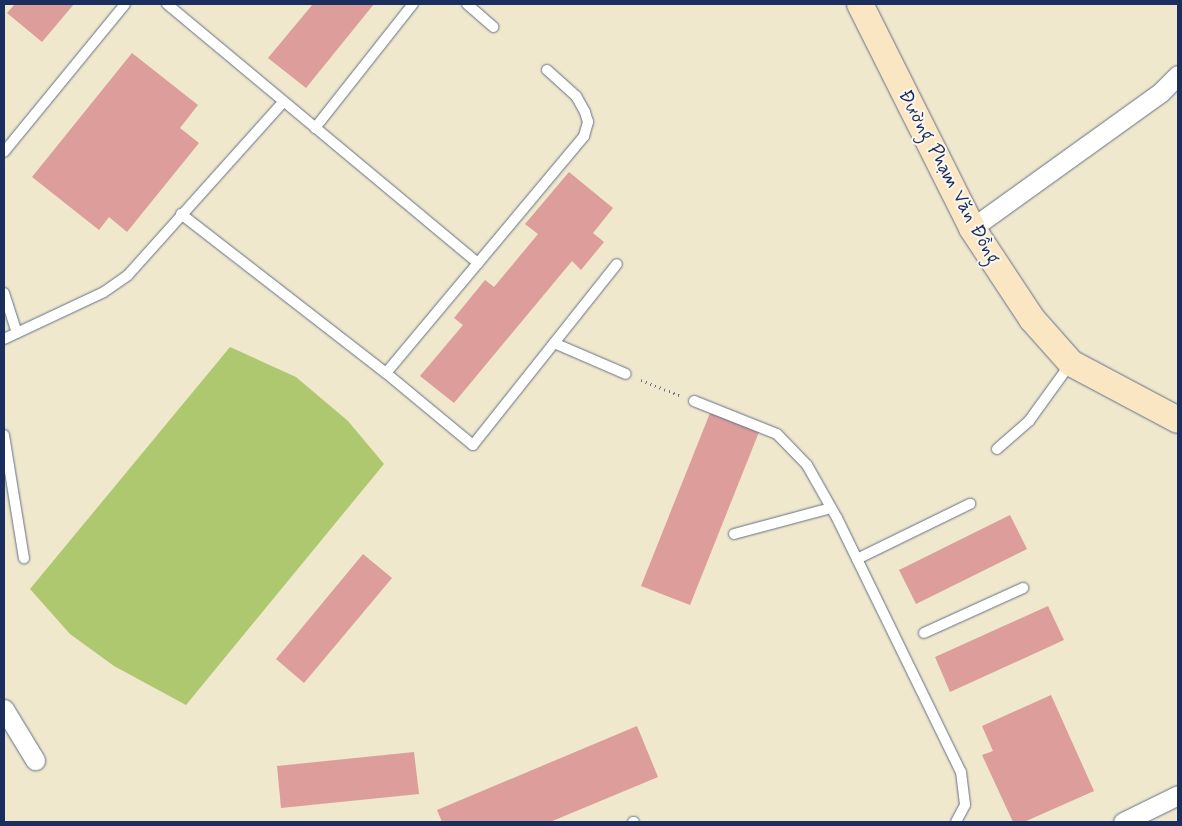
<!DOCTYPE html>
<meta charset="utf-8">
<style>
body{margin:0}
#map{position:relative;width:1182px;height:826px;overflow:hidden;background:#efe8cd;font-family:Mynerve,sans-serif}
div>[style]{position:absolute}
.green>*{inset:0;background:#adc86e}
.building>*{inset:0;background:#dc9d9b}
.path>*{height:3px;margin-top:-1.5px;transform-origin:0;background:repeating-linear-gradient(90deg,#657085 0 1px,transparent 0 5px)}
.roads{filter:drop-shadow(0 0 1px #657085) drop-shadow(0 0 1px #657085)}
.lane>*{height:10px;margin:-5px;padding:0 5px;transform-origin:5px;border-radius:5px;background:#fff}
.street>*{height:19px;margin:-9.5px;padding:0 9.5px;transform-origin:9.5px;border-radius:9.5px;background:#fff}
.secondary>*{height:26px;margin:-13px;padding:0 13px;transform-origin:13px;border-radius:13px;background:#fbe6c4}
span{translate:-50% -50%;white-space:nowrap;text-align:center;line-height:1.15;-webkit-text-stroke:4px #fbf7ec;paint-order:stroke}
.street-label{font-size:20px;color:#1b2f5e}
.frame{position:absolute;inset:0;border:5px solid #1b2f5e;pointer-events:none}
</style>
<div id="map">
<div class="green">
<i style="clip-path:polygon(230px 347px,296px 377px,348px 421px,384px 464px,186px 705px,114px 666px,70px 634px,30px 589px)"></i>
</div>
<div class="building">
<i style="clip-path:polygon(15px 4px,74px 4px,42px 42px,7px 13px)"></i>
<i style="clip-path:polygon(313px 4px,374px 4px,306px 88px,268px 58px)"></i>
<i style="clip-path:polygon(132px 53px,198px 105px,180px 128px,199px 143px,127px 232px,109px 217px,99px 230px,32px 177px)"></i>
<i style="clip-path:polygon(569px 172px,613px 208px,593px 233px,604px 242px,581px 270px,572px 261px,454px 403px,420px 376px,463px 325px,454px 318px,485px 280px,494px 287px,538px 234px,525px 224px)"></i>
<i style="clip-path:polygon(710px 413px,759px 432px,690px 605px,641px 586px)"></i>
<i style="clip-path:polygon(1010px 515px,1027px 549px,916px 604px,899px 570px)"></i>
<i style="clip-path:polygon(363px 554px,392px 578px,304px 683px,276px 659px)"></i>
<i style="clip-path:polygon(1048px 606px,1064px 640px,950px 692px,935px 657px)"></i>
<i style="clip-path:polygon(1051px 695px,1094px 791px,1024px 822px,1013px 822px,982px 755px,993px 751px,982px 726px)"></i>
<i style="clip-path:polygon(637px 726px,658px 777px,550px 822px,442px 822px,437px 810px)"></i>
<i style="clip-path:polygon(414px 752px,419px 794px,281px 808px,277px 766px)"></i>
</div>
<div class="path">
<i style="left:641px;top:380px;width:41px;rotate:21.5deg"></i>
</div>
<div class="roads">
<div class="lane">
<i style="left:167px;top:4px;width:405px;rotate:39.8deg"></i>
<i style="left:467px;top:4px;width:35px;rotate:41deg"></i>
<i style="left:315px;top:128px;width:158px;rotate:-51.7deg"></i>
<i style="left:4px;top:152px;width:191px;rotate:-50.7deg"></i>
<i style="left:181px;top:214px;width:259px;rotate:37.8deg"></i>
<i style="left:386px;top:373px;width:113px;rotate:39.6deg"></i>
<i style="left:473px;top:445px;width:231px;rotate:-51.5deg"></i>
<i style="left:4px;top:293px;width:42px;rotate:72deg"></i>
<i style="left:4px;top:339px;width:110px;rotate:-25.2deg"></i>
<i style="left:104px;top:292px;width:29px;rotate:-35deg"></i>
<i style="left:128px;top:275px;width:232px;rotate:-48.1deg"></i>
<i style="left:554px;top:343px;width:78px;rotate:23.3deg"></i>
<i style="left:386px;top:373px;width:309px;rotate:-50.1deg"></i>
<i style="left:584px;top:136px;width:15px;rotate:-74deg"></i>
<i style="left:588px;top:122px;width:10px;rotate:-107deg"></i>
<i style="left:585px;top:112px;width:18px;rotate:-119deg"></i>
<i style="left:576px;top:96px;width:39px;rotate:-138deg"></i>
<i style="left:694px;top:401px;width:89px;rotate:21.7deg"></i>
<i style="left:777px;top:434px;width:43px;rotate:45.9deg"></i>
<i style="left:807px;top:465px;width:61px;rotate:60.5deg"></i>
<i style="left:837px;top:518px;width:283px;rotate:64deg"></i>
<i style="left:961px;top:772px;width:33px;rotate:83deg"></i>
<i style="left:965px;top:805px;width:19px;rotate:118deg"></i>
<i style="left:4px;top:435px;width:125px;rotate:80.8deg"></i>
<i style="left:997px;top:449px;width:43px;rotate:-41.2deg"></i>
<i style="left:1029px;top:421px;width:72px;rotate:-54.1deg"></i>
<i style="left:734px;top:534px;width:100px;rotate:-15deg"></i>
<i style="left:857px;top:559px;width:126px;rotate:-26deg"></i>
<i style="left:924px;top:633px;width:109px;rotate:-24.4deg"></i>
<i style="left:633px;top:822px;width:1px"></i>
</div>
<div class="street">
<i style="left:972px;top:228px;width:233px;rotate:-35.7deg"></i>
<i style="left:1161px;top:92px;width:24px;rotate:-45deg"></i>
<i style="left:4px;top:709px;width:60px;rotate:58.7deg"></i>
<i style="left:1123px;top:822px;width:61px;rotate:-26.1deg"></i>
</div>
<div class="secondary">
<i style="left:860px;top:4px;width:250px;rotate:63.4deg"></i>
<i style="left:972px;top:228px;width:109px;rotate:56.6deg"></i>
<i style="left:1032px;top:319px;width:59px;rotate:48.4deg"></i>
<i style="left:1071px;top:363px;width:121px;rotate:28deg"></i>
</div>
</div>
<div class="street-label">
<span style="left:949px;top:177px;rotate:62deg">Đường Phạm Văn Đồng</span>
</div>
<div class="frame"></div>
</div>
